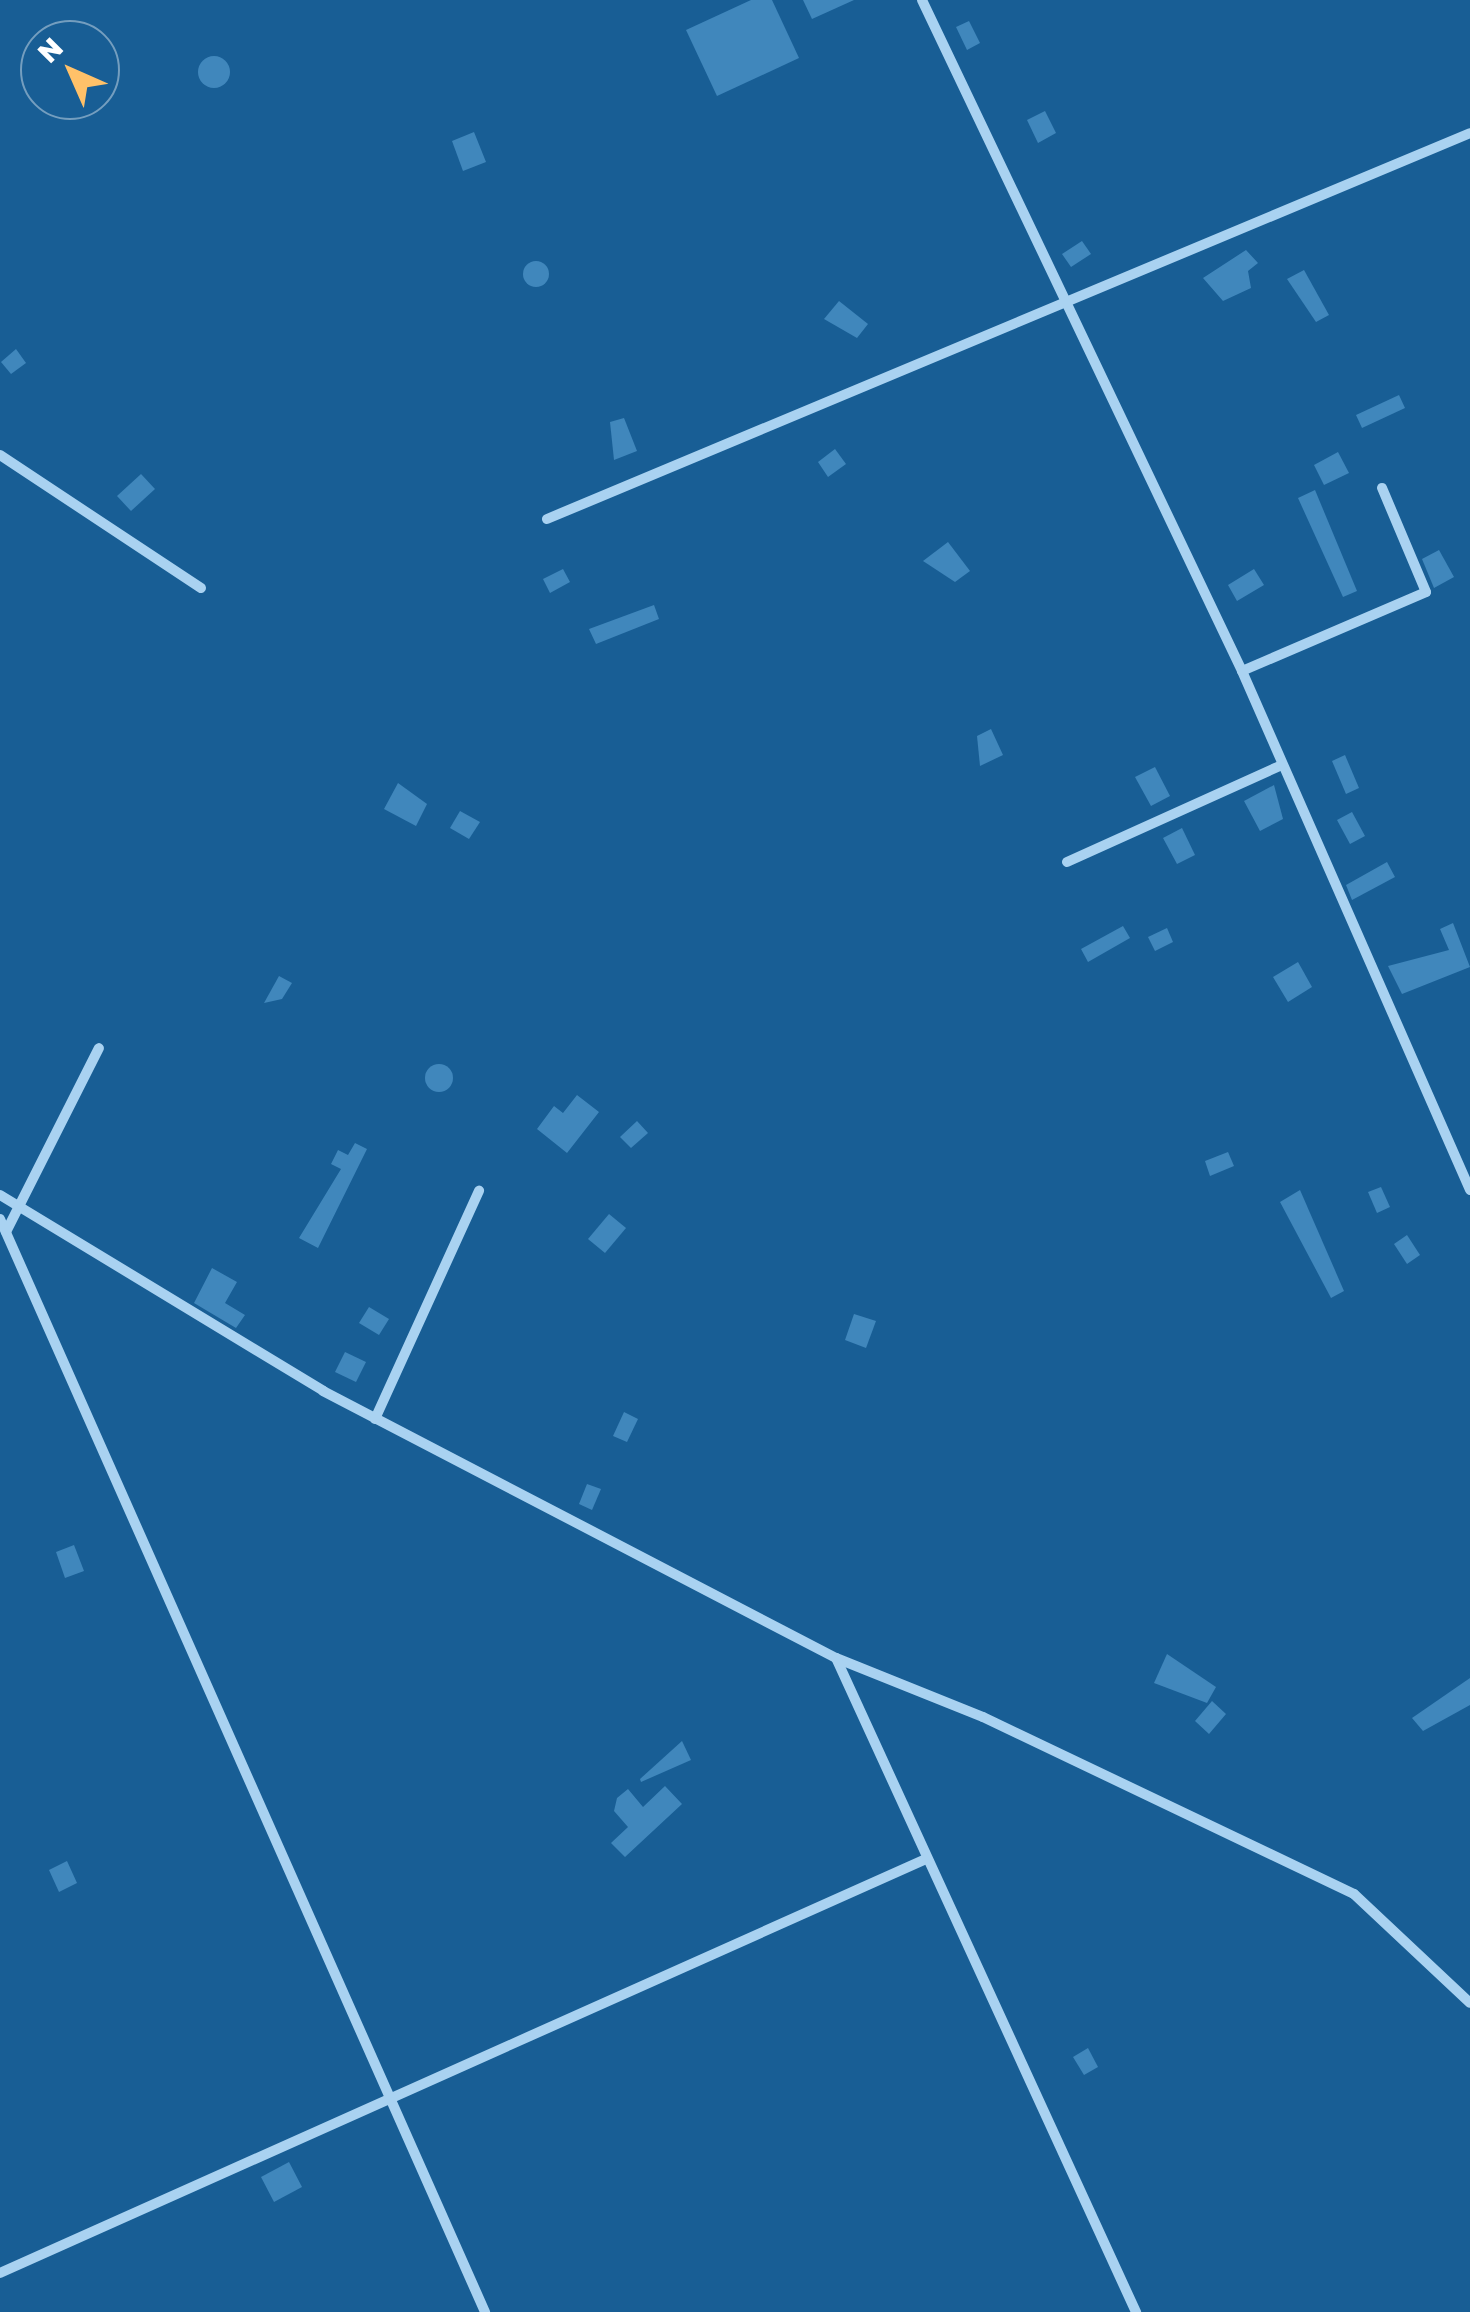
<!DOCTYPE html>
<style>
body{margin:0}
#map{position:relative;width:1470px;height:2312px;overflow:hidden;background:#185e95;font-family:"Golos Text",sans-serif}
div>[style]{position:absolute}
.building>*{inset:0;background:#4087bc}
.round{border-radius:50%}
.street>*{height:10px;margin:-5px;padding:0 5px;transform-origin:5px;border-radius:5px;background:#a9d2f1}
span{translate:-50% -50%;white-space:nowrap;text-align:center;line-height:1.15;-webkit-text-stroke:8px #185e95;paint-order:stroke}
.north{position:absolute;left:20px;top:20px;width:100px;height:100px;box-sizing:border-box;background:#185e95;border:2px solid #749ebf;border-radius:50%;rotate:315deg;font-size:28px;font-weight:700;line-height:40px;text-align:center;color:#fff}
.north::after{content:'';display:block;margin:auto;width:35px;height:45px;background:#ffc169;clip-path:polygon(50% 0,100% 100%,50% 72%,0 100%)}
</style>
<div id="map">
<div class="building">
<i style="clip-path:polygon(751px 0,772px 0,799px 58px,717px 96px,686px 30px)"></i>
<i style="clip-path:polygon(803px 0,854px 0,812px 19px)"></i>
<i style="clip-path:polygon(969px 21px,980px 43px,967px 50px,956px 27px)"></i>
<i class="round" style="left:198px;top:56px;width:32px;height:32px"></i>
<i style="clip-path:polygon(1045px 111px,1056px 133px,1038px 143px,1027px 120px)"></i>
<i style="clip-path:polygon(474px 132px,486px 162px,463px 171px,452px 141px)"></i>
<i style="clip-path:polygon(1082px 241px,1091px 254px,1071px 267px,1062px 254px)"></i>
<i style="clip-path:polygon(1246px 250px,1258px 263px,1248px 271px,1251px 288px,1223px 301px,1203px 278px)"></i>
<i class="round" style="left:523px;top:261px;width:26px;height:26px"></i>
<i style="clip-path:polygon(1304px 270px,1329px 315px,1316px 322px,1287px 279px)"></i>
<i style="clip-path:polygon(839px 301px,868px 324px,857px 338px,824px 319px)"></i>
<i style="clip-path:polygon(16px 349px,26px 363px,11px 374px,1px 362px)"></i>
<i style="clip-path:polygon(1399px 395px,1405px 408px,1362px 428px,1356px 415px)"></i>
<i style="clip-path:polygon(624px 418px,637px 451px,614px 460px,610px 422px)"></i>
<i style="clip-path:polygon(835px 449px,846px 464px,828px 477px,818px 462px)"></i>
<i style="clip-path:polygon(1338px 452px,1349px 473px,1324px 485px,1314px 465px)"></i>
<i style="clip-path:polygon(141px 474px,155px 489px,131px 511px,117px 496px)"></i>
<i style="clip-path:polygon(1315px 490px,1357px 591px,1343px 597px,1298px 498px)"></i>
<i style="clip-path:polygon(948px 542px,970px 571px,955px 582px,923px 561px)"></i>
<i style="clip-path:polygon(1439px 550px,1454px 577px,1434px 588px,1422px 559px)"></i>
<i style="clip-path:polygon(563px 569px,570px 582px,550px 593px,543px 579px)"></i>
<i style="clip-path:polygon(1254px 569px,1264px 585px,1237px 601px,1228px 585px)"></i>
<i style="clip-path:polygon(654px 605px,659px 619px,596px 644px,589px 629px)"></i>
<i style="clip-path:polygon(991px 729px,1003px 755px,980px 766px,977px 736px)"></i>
<i style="clip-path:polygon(1345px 755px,1359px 788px,1346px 794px,1332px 761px)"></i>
<i style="clip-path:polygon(1155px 767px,1170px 796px,1151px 806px,1135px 777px)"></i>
<i style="clip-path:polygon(398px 783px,427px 804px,416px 826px,384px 809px)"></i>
<i style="clip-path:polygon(1274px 785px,1283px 819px,1260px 831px,1244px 801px)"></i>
<i style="clip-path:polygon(460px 811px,480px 822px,469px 839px,450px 828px)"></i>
<i style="clip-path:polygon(1352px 812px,1365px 836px,1350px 844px,1337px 820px)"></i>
<i style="clip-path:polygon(1182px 828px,1195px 855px,1177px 864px,1163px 838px)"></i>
<i style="clip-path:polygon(1387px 862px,1395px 877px,1352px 900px,1346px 885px)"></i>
<i style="clip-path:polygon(1453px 923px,1470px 967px,1402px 994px,1388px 966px,1449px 950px,1440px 929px)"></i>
<i style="clip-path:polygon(1123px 926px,1130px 938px,1088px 962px,1081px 949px)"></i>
<i style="clip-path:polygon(1167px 928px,1173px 942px,1155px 951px,1148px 937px)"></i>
<i style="clip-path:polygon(1298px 962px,1312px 987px,1288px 1002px,1273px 977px)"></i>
<i style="clip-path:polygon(279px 976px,292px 983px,282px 999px,264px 1003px)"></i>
<i class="round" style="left:425px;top:1064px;width:28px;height:28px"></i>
<i style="clip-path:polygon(577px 1095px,599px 1112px,567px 1153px,537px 1129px,554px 1106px,563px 1113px)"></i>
<i style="clip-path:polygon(637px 1121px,648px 1133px,631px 1148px,620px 1137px)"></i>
<i style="clip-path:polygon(355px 1143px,367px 1149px,318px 1248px,299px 1238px,341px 1169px,331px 1164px,338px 1150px,348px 1155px)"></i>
<i style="clip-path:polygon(1228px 1152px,1234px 1166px,1210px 1176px,1205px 1161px)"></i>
<i style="clip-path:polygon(1381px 1187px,1390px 1207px,1377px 1213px,1368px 1192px)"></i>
<i style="clip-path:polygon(1300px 1190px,1344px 1291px,1331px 1298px,1280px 1202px)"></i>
<i style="clip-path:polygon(609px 1214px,626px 1228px,605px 1253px,588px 1239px)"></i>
<i style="clip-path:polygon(1407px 1235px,1420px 1255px,1407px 1264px,1394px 1244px)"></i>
<i style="clip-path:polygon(212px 1268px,237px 1282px,225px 1303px,245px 1315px,236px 1328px,194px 1303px)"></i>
<i style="clip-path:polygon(369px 1307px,389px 1319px,379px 1335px,359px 1323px)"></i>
<i style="clip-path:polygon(854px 1314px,876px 1321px,866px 1348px,845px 1340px)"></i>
<i style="clip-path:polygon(345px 1352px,366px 1362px,356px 1382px,335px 1372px)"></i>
<i style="clip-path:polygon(624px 1412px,638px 1419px,627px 1442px,613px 1436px)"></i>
<i style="clip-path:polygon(587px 1484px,601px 1489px,592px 1510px,579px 1504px)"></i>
<i style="clip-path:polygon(74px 1545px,84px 1571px,65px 1578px,56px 1552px)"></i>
<i style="clip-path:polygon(1167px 1654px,1216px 1687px,1207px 1703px,1154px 1683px)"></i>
<i style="clip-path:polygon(1470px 1678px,1470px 1705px,1423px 1731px,1412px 1718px)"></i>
<i style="clip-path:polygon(1212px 1701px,1226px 1714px,1209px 1734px,1195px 1721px)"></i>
<i style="clip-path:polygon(682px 1741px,691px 1760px,641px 1782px,640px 1779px)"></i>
<i style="clip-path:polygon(665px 1786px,682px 1804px,625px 1857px,611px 1843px,628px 1827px,614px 1811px,617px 1798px,628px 1789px,643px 1807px)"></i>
<i style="clip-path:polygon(67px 1861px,77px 1883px,59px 1892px,49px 1870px)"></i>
<i style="clip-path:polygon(1088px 2048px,1098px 2067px,1084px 2075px,1073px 2057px)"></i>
<i style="clip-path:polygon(289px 2162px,302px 2187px,274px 2202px,261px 2177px)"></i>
</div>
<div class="street">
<i style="left:922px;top:0;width:743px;rotate:64.5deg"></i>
<i style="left:1242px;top:671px;width:567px;rotate:66.28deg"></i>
<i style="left:0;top:455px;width:241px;rotate:33.5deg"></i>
<i style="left:547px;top:519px;width:1000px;rotate:-22.69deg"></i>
<i style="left:1242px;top:671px;width:200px;rotate:-23.2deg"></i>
<i style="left:1426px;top:592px;width:113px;rotate:-112.9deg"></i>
<i style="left:1067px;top:862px;width:234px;rotate:-24.3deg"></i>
<i style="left:0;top:1195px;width:378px;rotate:31.2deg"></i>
<i style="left:323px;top:1391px;width:578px;rotate:27.5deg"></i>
<i style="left:836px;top:1658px;width:158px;rotate:21.9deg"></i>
<i style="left:983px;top:1717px;width:411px;rotate:25.5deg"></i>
<i style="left:1354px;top:1894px;width:159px;rotate:43.2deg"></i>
<i style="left:0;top:1219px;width:1196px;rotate:66.07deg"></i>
<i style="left:6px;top:1232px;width:206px;rotate:-63.2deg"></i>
<i style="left:375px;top:1419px;width:251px;rotate:-65.5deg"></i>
<i style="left:836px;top:1658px;width:720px;rotate:65.36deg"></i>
<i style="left:0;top:2273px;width:1014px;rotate:-24.09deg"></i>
</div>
<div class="north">N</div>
</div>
